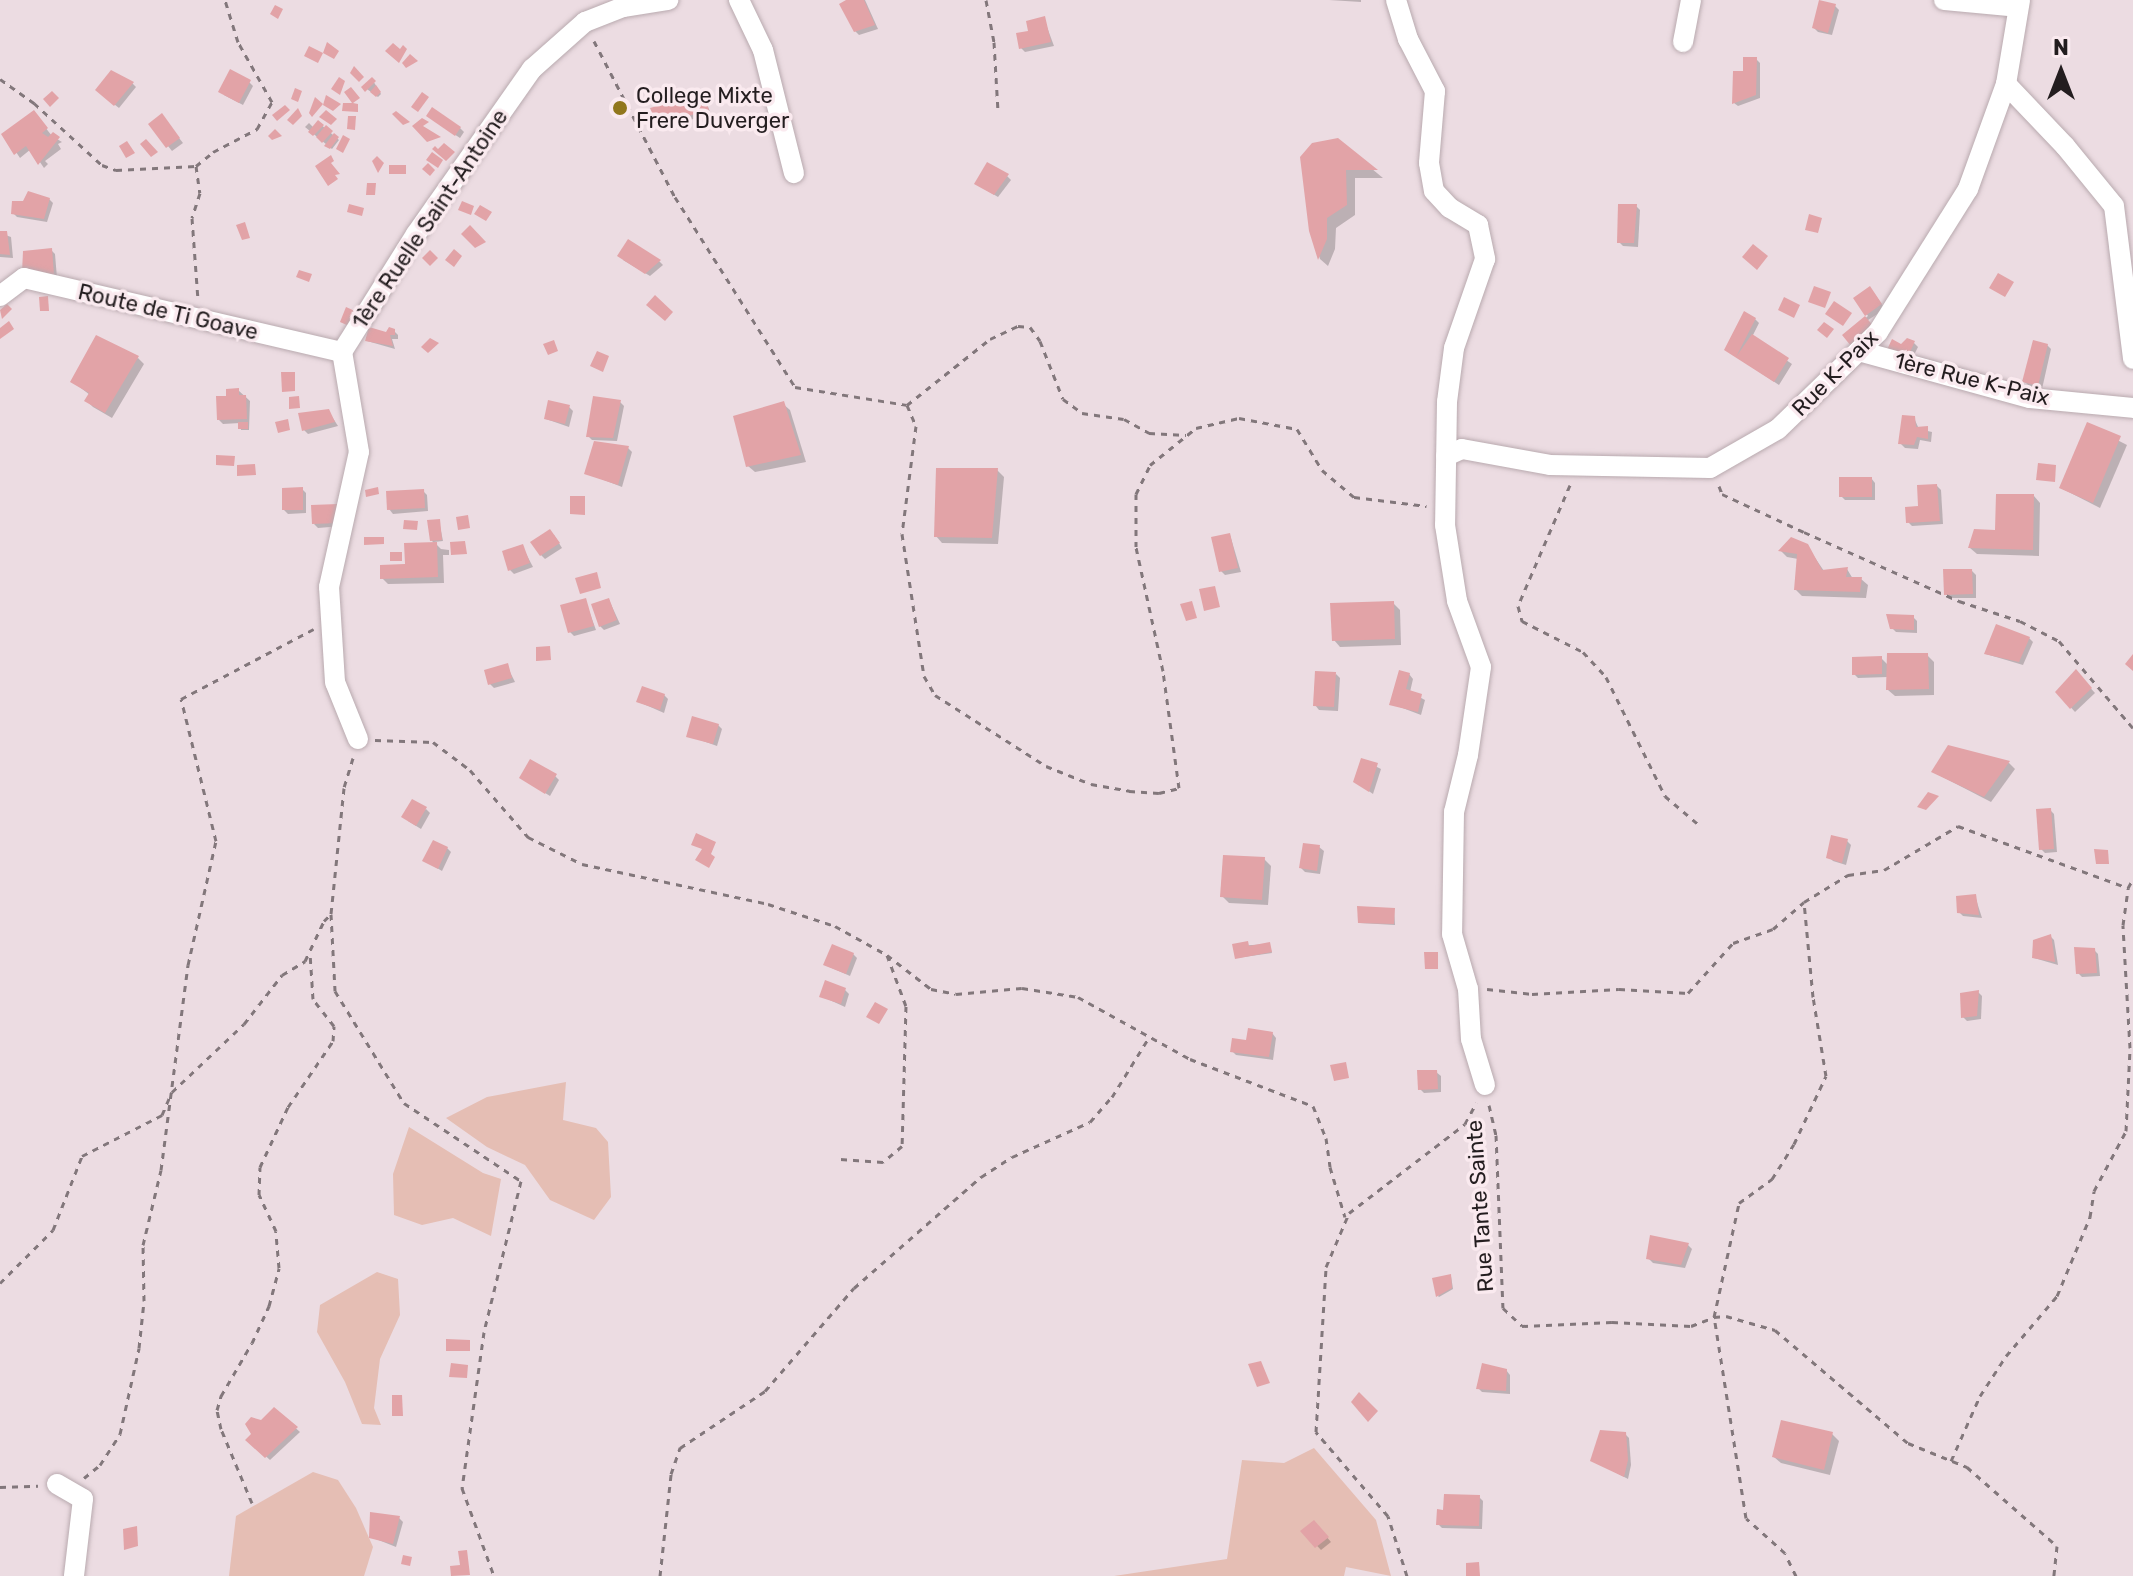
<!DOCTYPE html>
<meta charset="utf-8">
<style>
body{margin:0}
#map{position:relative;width:2133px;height:1576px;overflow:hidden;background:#ecdce2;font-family:Rubik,sans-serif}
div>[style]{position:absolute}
.green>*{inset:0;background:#e5beb4}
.shadow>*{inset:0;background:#0003}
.building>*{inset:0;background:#e2a3a7}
.path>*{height:3px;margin-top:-1.5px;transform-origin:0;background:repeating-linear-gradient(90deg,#82777b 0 6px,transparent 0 12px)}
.roads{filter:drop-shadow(0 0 2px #b9aaaf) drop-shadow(0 0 2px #b9aaaf)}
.minor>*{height:20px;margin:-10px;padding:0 10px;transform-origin:10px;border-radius:10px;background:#fff}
.dots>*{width:22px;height:22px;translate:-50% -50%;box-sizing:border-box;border:4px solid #faeaef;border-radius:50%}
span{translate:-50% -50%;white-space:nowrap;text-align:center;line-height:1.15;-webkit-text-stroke:7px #faeaef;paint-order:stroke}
.poi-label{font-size:22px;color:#231d1f}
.left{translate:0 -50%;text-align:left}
.street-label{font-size:22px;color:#231d1f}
.north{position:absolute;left:2021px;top:32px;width:80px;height:80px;-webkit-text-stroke:6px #faeaef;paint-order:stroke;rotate:0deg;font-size:22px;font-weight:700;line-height:32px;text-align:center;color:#231d1f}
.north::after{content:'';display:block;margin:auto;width:28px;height:36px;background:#231d1f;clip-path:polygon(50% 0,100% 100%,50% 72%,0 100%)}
</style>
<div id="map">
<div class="green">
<i style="clip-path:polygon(566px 1082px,563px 1120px,596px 1128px,608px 1142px,611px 1197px,594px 1220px,550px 1200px,525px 1165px,487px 1147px,446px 1118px,487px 1097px)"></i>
<i style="clip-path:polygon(409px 1127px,483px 1173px,501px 1179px,491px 1236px,453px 1218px,422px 1225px,394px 1215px,393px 1174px)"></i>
<i style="clip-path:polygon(377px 1272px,398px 1279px,400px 1315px,380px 1359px,374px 1408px,381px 1425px,362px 1424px,345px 1382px,317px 1332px,320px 1305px)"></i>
<i style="clip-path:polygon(1314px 1448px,1376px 1520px,1391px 1576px,1346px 1567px,1344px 1576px,1114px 1576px,1227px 1559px,1242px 1460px,1284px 1463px)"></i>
<i style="clip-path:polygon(313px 1472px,338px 1480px,356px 1508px,373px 1547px,364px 1576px,229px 1576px,236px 1516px)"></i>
</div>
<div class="shadow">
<i style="clip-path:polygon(851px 0,865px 0,878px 29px,859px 35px,855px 31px)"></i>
<i style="clip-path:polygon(1329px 0,1361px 0,1361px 2px)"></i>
<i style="clip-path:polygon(1835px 6px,1839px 10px,1832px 35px,1818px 32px,1814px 28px)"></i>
<i style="clip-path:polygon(1044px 19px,1054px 46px,1025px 52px,1021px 48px)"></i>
<i style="clip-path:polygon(1756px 59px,1760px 63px,1760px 98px,1738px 106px,1734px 103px,1745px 73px)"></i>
<i style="clip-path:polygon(372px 79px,381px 94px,378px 97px,364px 87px)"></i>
<i style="clip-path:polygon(249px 82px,253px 86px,243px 105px,224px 95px)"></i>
<i style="clip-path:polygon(132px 83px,136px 87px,119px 108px,101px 94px)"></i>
<i style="clip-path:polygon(703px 95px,711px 114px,662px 128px,658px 124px)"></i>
<i style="clip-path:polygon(37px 117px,52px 136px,62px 142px,58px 144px,61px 149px,45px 161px,48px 164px,44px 168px,31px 149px,20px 158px,4px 134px)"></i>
<i style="clip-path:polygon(165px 120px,183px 143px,172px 151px,150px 124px)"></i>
<i style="clip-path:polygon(433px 120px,460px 128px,464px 132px,460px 138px)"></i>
<i style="clip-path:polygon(309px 123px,314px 128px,319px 123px,339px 140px,332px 149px,305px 127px)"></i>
<i style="clip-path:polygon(1337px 140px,1383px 178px,1355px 178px,1355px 215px,1336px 228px,1335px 249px,1328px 266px,1320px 259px,1311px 231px)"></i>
<i style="clip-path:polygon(1007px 176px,1011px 180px,998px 197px,981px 187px)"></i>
<i style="clip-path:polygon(49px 199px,53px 203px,47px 222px,17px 217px,13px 213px,25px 203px)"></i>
<i style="clip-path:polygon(1636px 206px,1640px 210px,1638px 247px,1623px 246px,1619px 242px)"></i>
<i style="clip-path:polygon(0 233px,11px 237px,13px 258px,0 257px)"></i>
<i style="clip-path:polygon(51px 250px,55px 254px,57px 278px,28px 277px)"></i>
<i style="clip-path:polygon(623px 260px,659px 261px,663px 265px,650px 276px)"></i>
<i style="clip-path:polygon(1874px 293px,1885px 309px,1845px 335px,1868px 316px,1856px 299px)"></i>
<i style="clip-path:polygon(1755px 319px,1759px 323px,1752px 337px,1792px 364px,1779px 385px,1726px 350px)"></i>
<i style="clip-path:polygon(394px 331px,398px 335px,398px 339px,392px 339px,395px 349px,367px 341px)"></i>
<i style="clip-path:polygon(1914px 343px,1918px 347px,1910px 363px,1901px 346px)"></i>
<i style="clip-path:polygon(2047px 345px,2051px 349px,2042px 389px,2029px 386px,2025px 382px)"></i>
<i style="clip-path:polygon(138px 358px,144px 364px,112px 418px,93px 407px,86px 400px,90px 395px,73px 382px)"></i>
<i style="clip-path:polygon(238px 390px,250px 401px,249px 430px,241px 430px,240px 423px,223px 424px,219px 420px,228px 398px)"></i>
<i style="clip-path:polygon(620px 402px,624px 406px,617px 441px,592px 440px,588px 436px)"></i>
<i style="clip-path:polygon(783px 404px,790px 410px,806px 462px,755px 472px,748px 466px)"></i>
<i style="clip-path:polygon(569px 407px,573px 411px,569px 427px,546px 419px)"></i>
<i style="clip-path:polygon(329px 412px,338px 426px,308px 434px,304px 430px)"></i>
<i style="clip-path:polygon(1914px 418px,1919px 429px,1932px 432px,1931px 442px,1920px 440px,1918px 449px,1905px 448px,1901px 444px)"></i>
<i style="clip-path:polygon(2088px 425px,2127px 445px,2100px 508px,2061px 488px)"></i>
<i style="clip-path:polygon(628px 448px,632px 452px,622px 487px,586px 473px)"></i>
<i style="clip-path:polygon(997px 470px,1004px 477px,998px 544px,942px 543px,936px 536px)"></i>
<i style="clip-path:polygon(1871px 478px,1875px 483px,1875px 500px,1845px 500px,1841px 496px)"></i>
<i style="clip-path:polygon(1937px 486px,1941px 490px,1943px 524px,1912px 526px,1908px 522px)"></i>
<i style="clip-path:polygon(302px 489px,306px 493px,306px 513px,288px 514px,284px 510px)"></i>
<i style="clip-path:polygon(423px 491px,427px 495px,428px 511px,393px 514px,389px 509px)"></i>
<i style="clip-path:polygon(2034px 496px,2040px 503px,2039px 556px,1977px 554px,1970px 548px,1997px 532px)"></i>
<i style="clip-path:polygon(337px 506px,342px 526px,318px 528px,314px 524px)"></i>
<i style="clip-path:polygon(439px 521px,443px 541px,434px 542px,441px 549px,449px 550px,449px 555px,443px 555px,444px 583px,388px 584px,382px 578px,407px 566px,435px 544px,431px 540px)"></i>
<i style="clip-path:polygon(554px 535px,562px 548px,545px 559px,541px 555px)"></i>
<i style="clip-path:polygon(1230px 535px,1241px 572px,1225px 575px,1221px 571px)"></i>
<i style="clip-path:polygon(522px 546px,533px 567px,514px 574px,510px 570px)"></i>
<i style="clip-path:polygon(1807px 546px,1824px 571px,1847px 569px,1853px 579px,1861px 579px,1868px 585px,1866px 598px,1802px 596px,1796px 590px,1798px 559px,1787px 557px,1781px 551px)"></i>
<i style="clip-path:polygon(1972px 571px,1976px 575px,1976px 598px,1950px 598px,1946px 594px)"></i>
<i style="clip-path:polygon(585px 600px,596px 630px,574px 636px,570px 632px)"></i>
<i style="clip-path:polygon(609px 600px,620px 624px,604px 630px,600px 626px)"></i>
<i style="clip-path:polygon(1393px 603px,1400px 610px,1401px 645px,1340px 647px,1334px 640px)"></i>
<i style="clip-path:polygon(1913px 617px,1917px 621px,1917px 633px,1896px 632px,1892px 628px)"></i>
<i style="clip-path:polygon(2029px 638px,2033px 642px,2023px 665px,1986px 654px)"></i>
<i style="clip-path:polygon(1927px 655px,1934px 662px,1934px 695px,1895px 696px,1888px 690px,1888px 677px,1858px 678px,1854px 674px,1881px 658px,1889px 666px)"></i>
<i style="clip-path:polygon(507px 666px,515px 682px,494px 688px,490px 684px)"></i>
<i style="clip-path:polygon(2076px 672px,2095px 693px,2075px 712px,2057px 692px)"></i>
<i style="clip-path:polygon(1336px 674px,1340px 678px,1338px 711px,1319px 710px,1315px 705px)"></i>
<i style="clip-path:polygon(1409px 674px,1413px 679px,1410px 692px,1425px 700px,1421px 715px,1392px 704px)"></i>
<i style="clip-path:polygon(664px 695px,668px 699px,664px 713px,639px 702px)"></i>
<i style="clip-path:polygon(718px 725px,722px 729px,717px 746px,689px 736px)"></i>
<i style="clip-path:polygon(1363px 760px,1381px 769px,1373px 794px,1360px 785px)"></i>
<i style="clip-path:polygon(2009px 763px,2015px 769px,1991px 802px,1933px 772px)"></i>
<i style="clip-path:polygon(555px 776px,559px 780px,550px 796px,521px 778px)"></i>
<i style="clip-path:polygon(426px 809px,430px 813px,421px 829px,408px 821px)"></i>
<i style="clip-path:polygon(2050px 810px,2054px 814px,2057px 852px,2045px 853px,2041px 849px)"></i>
<i style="clip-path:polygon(1847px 841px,1851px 845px,1846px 865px,1833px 861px,1829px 857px)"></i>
<i style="clip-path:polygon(1319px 847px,1324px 851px,1320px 874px,1305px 872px,1301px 868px)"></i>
<i style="clip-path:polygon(447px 848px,451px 852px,442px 871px,425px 861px)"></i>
<i style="clip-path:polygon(1264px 859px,1271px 866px,1268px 905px,1229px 903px,1222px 896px)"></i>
<i style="clip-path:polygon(1975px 896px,1982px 918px,1963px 916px,1959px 912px)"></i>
<i style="clip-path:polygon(1394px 910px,1395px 925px,1360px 923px)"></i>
<i style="clip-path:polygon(2050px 936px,2054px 940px,2058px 965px,2034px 958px)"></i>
<i style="clip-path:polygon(1269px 944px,1272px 953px,1237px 958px,1235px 946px)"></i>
<i style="clip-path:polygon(2094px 950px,2098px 954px,2100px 976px,2082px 977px,2078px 973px)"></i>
<i style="clip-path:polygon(853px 954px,857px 958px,850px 976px,825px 965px)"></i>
<i style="clip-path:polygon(845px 990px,849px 994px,845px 1007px,821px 996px)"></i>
<i style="clip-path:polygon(1978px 992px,1982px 996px,1981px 1019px,1967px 1021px,1963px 1017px)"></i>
<i style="clip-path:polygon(1272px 1033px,1276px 1038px,1273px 1060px,1236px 1055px,1232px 1051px)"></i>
<i style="clip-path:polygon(1436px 1072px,1441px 1076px,1441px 1092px,1424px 1093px,1420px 1089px)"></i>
<i style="clip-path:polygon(1652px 1237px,1688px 1245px,1692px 1249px,1685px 1268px,1653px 1263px,1649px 1259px)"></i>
<i style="clip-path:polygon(1451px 1276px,1453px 1289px,1439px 1297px,1438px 1296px)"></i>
<i style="clip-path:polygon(1506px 1370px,1510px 1375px,1510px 1394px,1482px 1392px,1478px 1388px)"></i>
<i style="clip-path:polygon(274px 1409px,300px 1432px,270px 1460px,248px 1440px)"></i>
<i style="clip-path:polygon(1625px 1434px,1629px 1438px,1631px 1465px,1628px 1479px,1592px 1460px)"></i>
<i style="clip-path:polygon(1832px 1434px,1839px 1441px,1830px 1475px,1781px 1463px,1774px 1457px)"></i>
<i style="clip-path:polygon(1479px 1497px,1483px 1501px,1482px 1529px,1442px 1528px,1438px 1524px,1445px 1512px)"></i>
<i style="clip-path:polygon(399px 1518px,403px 1522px,396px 1547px,371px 1537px)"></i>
<i style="clip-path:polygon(1314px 1522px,1331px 1542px,1321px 1550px,1303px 1531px)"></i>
</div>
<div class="building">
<i style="clip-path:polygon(846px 0,864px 0,875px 25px,854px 32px,839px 4px)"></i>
<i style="clip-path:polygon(1819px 0,1836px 4px,1828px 33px,1812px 28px)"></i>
<i style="clip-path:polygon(275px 5px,283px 9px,278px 19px,270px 14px)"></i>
<i style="clip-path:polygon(1045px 16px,1051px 42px,1019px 49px,1016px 33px,1028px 31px,1026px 21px)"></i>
<i style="clip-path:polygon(327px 42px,339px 51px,334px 59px,323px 53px)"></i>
<i style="clip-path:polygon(393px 43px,400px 49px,403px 45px,407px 49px,399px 63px,385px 51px)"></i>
<i style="clip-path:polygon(309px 46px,323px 53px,318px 63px,304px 56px)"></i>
<i style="clip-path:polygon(410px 54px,418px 61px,406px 68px,402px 63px)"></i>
<i style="clip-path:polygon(1743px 57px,1757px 57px,1756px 95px,1732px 104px,1733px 71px,1743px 71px)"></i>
<i style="clip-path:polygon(354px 66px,364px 77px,359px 82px,350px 73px)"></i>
<i style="clip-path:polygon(230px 69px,251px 80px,239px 103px,218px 92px)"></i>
<i style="clip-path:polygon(111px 70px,134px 82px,114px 106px,95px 90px)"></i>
<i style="clip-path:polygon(339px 77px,345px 81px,340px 95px,331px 89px)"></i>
<i style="clip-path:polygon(372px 77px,376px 81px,365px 92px,361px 87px)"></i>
<i style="clip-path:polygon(376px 85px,381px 92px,376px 97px,370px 92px)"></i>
<i style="clip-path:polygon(351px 87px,360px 98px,353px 103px,358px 104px,358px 112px,342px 111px,343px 103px,352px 103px,344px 92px)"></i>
<i style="clip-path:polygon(295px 88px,302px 91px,298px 102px,291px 99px)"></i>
<i style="clip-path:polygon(52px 91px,59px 98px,50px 107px,43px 99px)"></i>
<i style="clip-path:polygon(422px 92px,429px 97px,418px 112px,411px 107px)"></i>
<i style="clip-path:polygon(703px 93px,709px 110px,657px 125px,650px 108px)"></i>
<i style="clip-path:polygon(326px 95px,341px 104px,333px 111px,323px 105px)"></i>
<i style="clip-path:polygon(315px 97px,323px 104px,312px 117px,309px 113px)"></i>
<i style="clip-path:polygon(285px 105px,290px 110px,277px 121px,272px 115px)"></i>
<i style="clip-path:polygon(432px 107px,461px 127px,455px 136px,426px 116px)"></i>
<i style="clip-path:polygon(298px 108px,302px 116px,293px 125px,287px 120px)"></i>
<i style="clip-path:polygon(34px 110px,48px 128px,42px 133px,48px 137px,53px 132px,60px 137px,38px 165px,26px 146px,14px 155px,1px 134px)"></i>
<i style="clip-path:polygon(326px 110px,337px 119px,331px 125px,319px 117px)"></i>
<i style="clip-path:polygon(396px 111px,410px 122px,403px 125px,392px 114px)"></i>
<i style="clip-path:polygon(162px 113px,180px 138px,166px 148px,148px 124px)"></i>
<i style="clip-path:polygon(348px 116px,356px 116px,355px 130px,347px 129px)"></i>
<i style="clip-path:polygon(422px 118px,429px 122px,423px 126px,441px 137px,427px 142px,412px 126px)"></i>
<i style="clip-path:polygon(318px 120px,324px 125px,313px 136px,308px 132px)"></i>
<i style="clip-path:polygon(326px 125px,333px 131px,322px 143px,316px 137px)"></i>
<i style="clip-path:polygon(275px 129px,282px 136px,272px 140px,268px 136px)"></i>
<i style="clip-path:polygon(334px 133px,339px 137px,330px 149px,324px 146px)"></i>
<i style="clip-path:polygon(343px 135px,350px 139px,343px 153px,336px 149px)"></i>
<i style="clip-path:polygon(1338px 138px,1378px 170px,1346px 170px,1347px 205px,1327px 218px,1327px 239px,1318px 260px,1309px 231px,1300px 157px,1312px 143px)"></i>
<i style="clip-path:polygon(146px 139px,158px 152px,151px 157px,140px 144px)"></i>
<i style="clip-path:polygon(127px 141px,135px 153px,126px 158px,119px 146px)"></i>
<i style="clip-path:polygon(444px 143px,455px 152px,446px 161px,432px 149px,435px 146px,438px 149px)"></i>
<i style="clip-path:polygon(432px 152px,443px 160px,438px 168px,426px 160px)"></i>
<i style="clip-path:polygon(331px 155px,334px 161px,331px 163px,340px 174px,335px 175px,338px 179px,328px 186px,315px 166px)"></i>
<i style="clip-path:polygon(377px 156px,384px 163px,378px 173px,372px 161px)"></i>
<i style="clip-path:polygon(987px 162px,1009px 174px,994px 195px,974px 184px)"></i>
<i style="clip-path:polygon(428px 163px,435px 170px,430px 176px,422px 169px)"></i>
<i style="clip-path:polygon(389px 165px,406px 165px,406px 174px,389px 174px)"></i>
<i style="clip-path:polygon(367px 183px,376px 183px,375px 195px,366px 195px)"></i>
<i style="clip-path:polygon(28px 191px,50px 198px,44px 219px,11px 214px,12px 201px,23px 201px)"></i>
<i style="clip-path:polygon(462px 201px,474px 206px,471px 215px,458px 210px)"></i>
<i style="clip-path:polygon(349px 204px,364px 208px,362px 216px,347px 212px)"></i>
<i style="clip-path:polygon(1618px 204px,1637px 204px,1634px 243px,1617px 243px)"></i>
<i style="clip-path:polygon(480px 205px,492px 212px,486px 221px,474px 214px)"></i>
<i style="clip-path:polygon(1809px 214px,1822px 218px,1818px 233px,1805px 230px)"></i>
<i style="clip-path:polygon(245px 222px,250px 238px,242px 240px,236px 225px)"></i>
<i style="clip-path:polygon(470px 225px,486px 242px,475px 248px,461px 234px)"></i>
<i style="clip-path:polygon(0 231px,7px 231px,10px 255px,0 254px)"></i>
<i style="clip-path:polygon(628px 239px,661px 260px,645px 274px,617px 256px)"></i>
<i style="clip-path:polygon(1753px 244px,1768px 256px,1757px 270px,1742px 257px)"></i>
<i style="clip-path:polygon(52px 248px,54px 275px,22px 273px,23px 251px)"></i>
<i style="clip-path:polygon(454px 249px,462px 256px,454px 267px,445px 260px)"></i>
<i style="clip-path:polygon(430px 250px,438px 258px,430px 266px,422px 258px)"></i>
<i style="clip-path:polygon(299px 270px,312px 274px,309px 282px,296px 277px)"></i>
<i style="clip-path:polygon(1998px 273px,2014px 282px,2005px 297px,1989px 288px)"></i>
<i style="clip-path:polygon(1814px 286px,1831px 292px,1825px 308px,1808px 302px)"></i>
<i style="clip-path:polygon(1870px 286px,1882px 304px,1865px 316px,1874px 327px,1851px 346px,1842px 335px,1865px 316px,1853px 298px)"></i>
<i style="clip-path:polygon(655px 295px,673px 312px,665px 321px,646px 305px)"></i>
<i style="clip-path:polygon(48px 296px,49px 311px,40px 311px,39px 297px)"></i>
<i style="clip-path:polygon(1784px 297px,1800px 305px,1794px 318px,1778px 310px)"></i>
<i style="clip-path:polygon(1834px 301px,1852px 313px,1843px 326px,1825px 314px)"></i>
<i style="clip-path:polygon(7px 304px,12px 309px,2px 319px,0 310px)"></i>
<i style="clip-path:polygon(346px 307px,355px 311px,349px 326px,340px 322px)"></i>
<i style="clip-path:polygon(1744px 311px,1756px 318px,1736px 357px,1752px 334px,1789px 358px,1774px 382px,1724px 350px)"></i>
<i style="clip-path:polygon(9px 321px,14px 329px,0 339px,0 328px)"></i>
<i style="clip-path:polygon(1824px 322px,1834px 329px,1827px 338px,1817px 330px)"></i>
<i style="clip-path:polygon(369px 327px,386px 332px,389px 327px,395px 329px,395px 335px,390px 335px,393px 346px,365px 341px)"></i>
<i style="clip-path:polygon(96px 335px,139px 356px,105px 413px,84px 401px,89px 393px,70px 382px)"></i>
<i style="clip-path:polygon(430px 338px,439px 343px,428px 353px,421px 347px)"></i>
<i style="clip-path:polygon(1907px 338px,1915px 341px,1906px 361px,1886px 352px,1892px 339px,1901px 344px)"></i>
<i style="clip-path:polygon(554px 340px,558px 351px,548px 355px,543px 344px)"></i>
<i style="clip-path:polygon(2033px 340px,2048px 344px,2038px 386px,2022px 382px)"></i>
<i style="clip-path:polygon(597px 351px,609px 356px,603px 372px,590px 366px)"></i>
<i style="clip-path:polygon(281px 372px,295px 372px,295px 391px,282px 392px)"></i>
<i style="clip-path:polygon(239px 388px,239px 395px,246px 395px,247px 419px,217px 420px,216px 396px,226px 396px,226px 389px)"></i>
<i style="clip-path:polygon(299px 396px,300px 408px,289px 409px,289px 397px)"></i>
<i style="clip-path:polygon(593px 396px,621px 400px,613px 438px,586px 437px)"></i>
<i style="clip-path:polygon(548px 400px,570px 405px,565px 424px,544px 419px)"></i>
<i style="clip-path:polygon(784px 401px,801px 455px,746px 467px,733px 416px)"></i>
<i style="clip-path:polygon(329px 409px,335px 422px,302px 431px,298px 413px)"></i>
<i style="clip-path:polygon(1902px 415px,1915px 416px,1916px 427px,1928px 426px,1928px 439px,1917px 437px,1914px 445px,1898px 444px)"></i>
<i style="clip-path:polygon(288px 419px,290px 430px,278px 433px,275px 422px)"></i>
<i style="clip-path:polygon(238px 422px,248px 422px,248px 429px,238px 429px)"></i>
<i style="clip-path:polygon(2087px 422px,2121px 436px,2093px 503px,2059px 488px)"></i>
<i style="clip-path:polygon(594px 441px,629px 446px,618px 485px,584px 474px)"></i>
<i style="clip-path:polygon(216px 455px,235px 456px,234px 466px,216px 465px)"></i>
<i style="clip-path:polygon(2038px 463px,2056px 465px,2055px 482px,2036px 480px)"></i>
<i style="clip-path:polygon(255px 464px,256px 475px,237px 476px,237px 465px)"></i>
<i style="clip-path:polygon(936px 468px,998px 468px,992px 538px,934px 537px)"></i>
<i style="clip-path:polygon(1839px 477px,1872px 477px,1872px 497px,1839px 497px)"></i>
<i style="clip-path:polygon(1937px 484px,1940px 521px,1906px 523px,1905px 507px,1918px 506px,1917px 485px)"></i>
<i style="clip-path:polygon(303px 487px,303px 510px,282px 510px,282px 488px)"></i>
<i style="clip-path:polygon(378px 487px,379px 494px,366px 497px,365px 490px)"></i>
<i style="clip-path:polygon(424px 489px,425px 508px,387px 510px,386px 491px)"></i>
<i style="clip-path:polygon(1996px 494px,2034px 494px,2033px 550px,1968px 548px,1974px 529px,1995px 530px)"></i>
<i style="clip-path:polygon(570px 496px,585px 496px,585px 515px,570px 514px)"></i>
<i style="clip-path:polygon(338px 504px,339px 523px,312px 524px,311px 505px)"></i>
<i style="clip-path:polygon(468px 515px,470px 528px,458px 530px,456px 517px)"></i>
<i style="clip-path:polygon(440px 519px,442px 540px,430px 541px,427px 520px)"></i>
<i style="clip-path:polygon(404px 520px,418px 521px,417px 530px,403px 529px)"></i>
<i style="clip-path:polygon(550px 529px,560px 543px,540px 556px,530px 542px)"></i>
<i style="clip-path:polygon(1230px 533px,1238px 568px,1219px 572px,1211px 537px)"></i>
<i style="clip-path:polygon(364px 537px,384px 537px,384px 544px,364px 545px)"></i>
<i style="clip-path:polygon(1791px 537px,1808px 544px,1822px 570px,1848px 567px,1846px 577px,1862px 577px,1860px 592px,1794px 590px,1797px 554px,1778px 551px)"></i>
<i style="clip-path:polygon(465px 541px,467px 554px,451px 555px,450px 542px)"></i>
<i style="clip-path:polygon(437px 542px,438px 577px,380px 579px,380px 565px,405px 564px,404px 543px)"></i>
<i style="clip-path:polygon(523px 544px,530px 563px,508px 571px,502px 551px)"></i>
<i style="clip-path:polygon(390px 552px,402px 552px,402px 561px,390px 561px)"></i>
<i style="clip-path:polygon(1943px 569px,1972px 569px,1973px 594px,1944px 595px)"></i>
<i style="clip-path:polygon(597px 572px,601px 588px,580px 594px,575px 578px)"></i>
<i style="clip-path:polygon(1215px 586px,1220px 607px,1204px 611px,1199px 589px)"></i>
<i style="clip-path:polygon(586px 598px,594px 626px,568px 633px,560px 605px)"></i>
<i style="clip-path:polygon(609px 598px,617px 620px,599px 627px,591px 604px)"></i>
<i style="clip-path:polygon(1192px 601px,1197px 618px,1186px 621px,1180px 604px)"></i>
<i style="clip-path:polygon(1394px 601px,1395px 639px,1332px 641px,1330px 603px)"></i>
<i style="clip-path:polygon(1886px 614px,1914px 615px,1914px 630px,1890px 629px)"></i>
<i style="clip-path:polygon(1996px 624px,2030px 637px,2019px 662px,1984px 654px)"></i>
<i style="clip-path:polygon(550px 646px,551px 660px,536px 661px,536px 647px)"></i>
<i style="clip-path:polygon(1887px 653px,1928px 653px,1929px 689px,1886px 690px)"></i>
<i style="clip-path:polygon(2133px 654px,2133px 671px,2125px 664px)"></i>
<i style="clip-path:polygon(1882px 656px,1882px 674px,1852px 675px,1852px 657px)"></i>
<i style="clip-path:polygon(508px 663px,512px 678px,488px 685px,484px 670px)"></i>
<i style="clip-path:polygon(2076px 669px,2092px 688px,2070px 709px,2055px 692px)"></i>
<i style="clip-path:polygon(1399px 670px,1410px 673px,1406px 689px,1422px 694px,1418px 712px,1389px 705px)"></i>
<i style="clip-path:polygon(1315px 671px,1336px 672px,1334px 707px,1313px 706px)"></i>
<i style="clip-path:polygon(642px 686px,665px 694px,660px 710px,636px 702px)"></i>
<i style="clip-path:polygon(692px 716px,719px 724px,713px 744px,686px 737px)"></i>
<i style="clip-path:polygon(1948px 745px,2010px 761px,1984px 797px,1931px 772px)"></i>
<i style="clip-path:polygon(1361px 758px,1378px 763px,1369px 792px,1353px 782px)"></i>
<i style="clip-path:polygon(530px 759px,557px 774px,545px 794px,519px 778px)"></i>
<i style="clip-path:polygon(1928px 792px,1939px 796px,1926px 810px,1917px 807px)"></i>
<i style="clip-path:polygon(412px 799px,427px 807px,416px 826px,401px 817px)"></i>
<i style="clip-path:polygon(2051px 808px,2054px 849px,2039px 850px,2036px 809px)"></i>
<i style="clip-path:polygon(696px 833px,716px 842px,711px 854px,715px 857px,709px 868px,695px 860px,702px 849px,691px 845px)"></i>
<i style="clip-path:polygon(1831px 835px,1848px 839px,1842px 863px,1826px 858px)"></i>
<i style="clip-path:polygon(433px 840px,448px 847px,438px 869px,422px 861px)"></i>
<i style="clip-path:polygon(1303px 843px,1320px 845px,1317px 871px,1299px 868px)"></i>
<i style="clip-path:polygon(2094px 849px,2108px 850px,2109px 864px,2096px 864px)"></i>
<i style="clip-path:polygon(1223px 855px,1265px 857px,1262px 900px,1220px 897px)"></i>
<i style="clip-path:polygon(1976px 894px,1979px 915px,1957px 913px,1956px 896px)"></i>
<i style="clip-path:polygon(1357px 906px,1395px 908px,1394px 924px,1358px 923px)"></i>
<i style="clip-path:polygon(2051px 934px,2055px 962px,2032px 958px,2033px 940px)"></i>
<i style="clip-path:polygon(1248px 941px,1249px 946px,1270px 942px,1272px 952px,1235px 959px,1232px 944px)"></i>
<i style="clip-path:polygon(832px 944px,854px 953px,846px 974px,823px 965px)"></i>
<i style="clip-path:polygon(2074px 947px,2095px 948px,2097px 973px,2076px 974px)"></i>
<i style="clip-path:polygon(1424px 952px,1438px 952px,1438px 969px,1425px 969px)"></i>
<i style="clip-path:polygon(825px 980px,846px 988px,841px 1004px,819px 997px)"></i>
<i style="clip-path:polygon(1979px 990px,1977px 1016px,1961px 1018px,1960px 993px)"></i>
<i style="clip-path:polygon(875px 1002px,888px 1009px,879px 1024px,866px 1017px)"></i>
<i style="clip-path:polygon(1248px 1028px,1273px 1032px,1269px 1057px,1230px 1052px,1232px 1038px,1246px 1040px)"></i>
<i style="clip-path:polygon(1346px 1062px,1349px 1078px,1334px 1081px,1330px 1065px)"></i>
<i style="clip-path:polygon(1417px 1070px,1437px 1070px,1438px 1089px,1418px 1090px)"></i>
<i style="clip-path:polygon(1650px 1235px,1689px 1243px,1681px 1265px,1646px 1259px)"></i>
<i style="clip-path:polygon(1451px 1274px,1452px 1288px,1436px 1297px,1432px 1278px)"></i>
<i style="clip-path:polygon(446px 1339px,470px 1340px,470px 1351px,446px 1351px)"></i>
<i style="clip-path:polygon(1261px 1361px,1270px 1383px,1257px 1387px,1248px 1364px)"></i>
<i style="clip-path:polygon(451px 1363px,468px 1365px,467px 1378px,449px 1377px)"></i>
<i style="clip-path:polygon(1482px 1363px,1507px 1369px,1506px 1391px,1476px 1389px)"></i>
<i style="clip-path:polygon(1359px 1392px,1378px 1411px,1368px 1422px,1351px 1402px)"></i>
<i style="clip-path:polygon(392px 1395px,402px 1395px,403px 1416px,392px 1416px)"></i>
<i style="clip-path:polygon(274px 1407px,298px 1427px,265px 1458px,245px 1440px,251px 1434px,245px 1424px,251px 1417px,261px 1420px)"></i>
<i style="clip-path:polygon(1781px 1420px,1833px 1432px,1824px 1470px,1772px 1457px)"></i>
<i style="clip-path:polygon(1600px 1430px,1626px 1432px,1628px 1460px,1624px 1477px,1590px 1461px)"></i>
<i style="clip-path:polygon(1444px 1494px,1480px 1495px,1479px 1526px,1436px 1525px,1437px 1509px,1443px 1510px)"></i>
<i style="clip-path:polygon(370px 1512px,400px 1516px,393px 1544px,369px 1538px)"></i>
<i style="clip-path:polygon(1314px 1520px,1329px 1537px,1315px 1548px,1300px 1531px)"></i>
<i style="clip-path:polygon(137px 1526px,138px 1546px,124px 1550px,123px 1529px)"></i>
<i style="clip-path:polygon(467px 1550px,470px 1575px,451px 1576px,450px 1566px,460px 1565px,458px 1551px)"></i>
<i style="clip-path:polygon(403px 1555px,412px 1557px,410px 1566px,401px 1564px)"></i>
<i style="clip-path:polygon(1479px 1562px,1480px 1576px,1466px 1576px,1466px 1563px)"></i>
</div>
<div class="path">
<i style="left:986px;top:0;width:43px;rotate:79.2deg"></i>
<i style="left:994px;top:42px;width:69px;rotate:86.7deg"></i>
<i style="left:594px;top:41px;width:176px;rotate:62.6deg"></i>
<i style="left:675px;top:197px;width:225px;rotate:57.7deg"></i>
<i style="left:795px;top:387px;width:113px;rotate:9.1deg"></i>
<i style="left:907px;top:405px;width:23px;rotate:67deg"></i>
<i style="left:916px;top:426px;width:109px;rotate:97.4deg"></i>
<i style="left:902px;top:534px;width:144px;rotate:81.2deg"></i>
<i style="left:924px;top:676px;width:22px;rotate:60deg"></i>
<i style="left:935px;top:695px;width:132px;rotate:32.6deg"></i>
<i style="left:1046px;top:766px;width:48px;rotate:21.8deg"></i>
<i style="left:1091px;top:784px;width:39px;rotate:10deg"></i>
<i style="left:1129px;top:791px;width:30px;rotate:4deg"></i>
<i style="left:1159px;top:793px;width:21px;rotate:-14deg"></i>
<i style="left:1179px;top:788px;width:118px;rotate:-97.8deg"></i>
<i style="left:1163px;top:671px;width:127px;rotate:-102.3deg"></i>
<i style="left:1136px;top:547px;width:53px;rotate:-90deg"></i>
<i style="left:1136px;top:494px;width:32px;rotate:-64deg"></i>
<i style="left:1150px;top:465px;width:59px;rotate:-38.8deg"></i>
<i style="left:1196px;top:428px;width:44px;rotate:-13.1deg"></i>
<i style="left:1239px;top:418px;width:59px;rotate:10.7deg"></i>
<i style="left:1297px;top:429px;width:48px;rotate:58.6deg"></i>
<i style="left:1322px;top:470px;width:42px;rotate:40.2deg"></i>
<i style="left:1354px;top:497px;width:73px;rotate:7.1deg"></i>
<i style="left:0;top:79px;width:42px;rotate:35.2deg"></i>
<i style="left:34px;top:103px;width:92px;rotate:42.4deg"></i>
<i style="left:102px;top:165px;width:15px;rotate:20deg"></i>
<i style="left:116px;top:170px;width:80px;rotate:-2.9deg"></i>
<i style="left:196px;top:166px;width:27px;rotate:82deg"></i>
<i style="left:200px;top:193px;width:26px;rotate:108deg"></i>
<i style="left:192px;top:218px;width:81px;rotate:85.8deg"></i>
<i style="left:196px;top:166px;width:22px;rotate:-39deg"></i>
<i style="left:213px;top:152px;width:50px;rotate:-27.6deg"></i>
<i style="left:257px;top:129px;width:31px;rotate:-61deg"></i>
<i style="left:272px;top:102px;width:69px;rotate:-119.5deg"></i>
<i style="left:238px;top:42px;width:44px;rotate:-107.2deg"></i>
<i style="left:907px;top:405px;width:106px;rotate:-38.5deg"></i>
<i style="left:990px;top:339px;width:31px;rotate:-25deg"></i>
<i style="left:1018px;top:326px;width:12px;rotate:5deg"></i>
<i style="left:1030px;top:327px;width:17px;rotate:54deg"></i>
<i style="left:1040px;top:341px;width:62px;rotate:68.4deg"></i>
<i style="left:1063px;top:399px;width:24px;rotate:36deg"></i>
<i style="left:1082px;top:413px;width:42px;rotate:8.1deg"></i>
<i style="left:1124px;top:419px;width:29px;rotate:29deg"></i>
<i style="left:1149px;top:433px;width:37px;rotate:3deg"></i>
<i style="left:1570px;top:485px;width:132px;rotate:113.3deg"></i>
<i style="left:1518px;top:606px;width:16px;rotate:75deg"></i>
<i style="left:1522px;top:621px;width:68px;rotate:26.9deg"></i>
<i style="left:1583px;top:652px;width:34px;rotate:47deg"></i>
<i style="left:1606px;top:677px;width:133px;rotate:63.6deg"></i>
<i style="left:1665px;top:796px;width:43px;rotate:40.3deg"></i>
<i style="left:1719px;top:486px;width:9px;rotate:69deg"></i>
<i style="left:1722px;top:494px;width:90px;rotate:24.9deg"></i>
<i style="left:1804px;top:532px;width:170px;rotate:24deg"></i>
<i style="left:1959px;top:601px;width:64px;rotate:18.2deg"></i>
<i style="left:2020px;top:621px;width:44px;rotate:27.1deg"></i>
<i style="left:2059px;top:641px;width:114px;rotate:49.6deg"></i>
<i style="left:375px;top:740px;width:58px;rotate:2deg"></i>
<i style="left:433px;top:742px;width:46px;rotate:37.1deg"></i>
<i style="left:470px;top:770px;width:89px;rotate:49.1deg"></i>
<i style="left:528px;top:837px;width:60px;rotate:26.6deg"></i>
<i style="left:582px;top:864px;width:190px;rotate:12.1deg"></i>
<i style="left:768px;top:904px;width:71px;rotate:18.2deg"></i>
<i style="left:835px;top:926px;width:60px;rotate:29.1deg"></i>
<i style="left:887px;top:955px;width:54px;rotate:69.6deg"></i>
<i style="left:906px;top:1006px;width:140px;rotate:91.6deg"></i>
<i style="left:902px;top:1146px;width:25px;rotate:140deg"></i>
<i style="left:883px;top:1162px;width:43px;rotate:-176deg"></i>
<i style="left:353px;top:758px;width:31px;rotate:107deg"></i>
<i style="left:344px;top:788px;width:127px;rotate:95.9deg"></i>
<i style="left:331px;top:914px;width:77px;rotate:87deg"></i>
<i style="left:335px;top:991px;width:132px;rotate:58.4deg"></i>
<i style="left:404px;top:1103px;width:141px;rotate:33.7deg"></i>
<i style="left:521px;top:1181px;width:155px;rotate:103.8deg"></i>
<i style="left:484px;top:1332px;width:158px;rotate:98deg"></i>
<i style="left:462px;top:1488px;width:94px;rotate:70deg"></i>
<i style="left:887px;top:955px;width:56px;rotate:37.7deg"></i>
<i style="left:931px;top:989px;width:25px;rotate:11deg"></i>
<i style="left:956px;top:994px;width:66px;rotate:-5.2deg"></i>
<i style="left:1022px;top:988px;width:57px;rotate:9.1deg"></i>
<i style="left:1078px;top:997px;width:128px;rotate:29deg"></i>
<i style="left:1190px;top:1059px;width:132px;rotate:20.9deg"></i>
<i style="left:1313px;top:1106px;width:35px;rotate:68deg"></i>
<i style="left:1326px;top:1138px;width:29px;rotate:82deg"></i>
<i style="left:1330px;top:1167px;width:52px;rotate:73.3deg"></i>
<i style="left:1487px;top:989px;width:45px;rotate:6.3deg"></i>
<i style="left:1532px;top:994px;width:87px;rotate:-3.3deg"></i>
<i style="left:1619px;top:989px;width:69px;rotate:3.3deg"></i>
<i style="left:1688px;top:993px;width:67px;rotate:-48deg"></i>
<i style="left:1733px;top:943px;width:42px;rotate:-19.3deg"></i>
<i style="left:1773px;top:929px;width:41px;rotate:-41.1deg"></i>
<i style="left:1489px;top:1105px;width:31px;rotate:77deg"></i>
<i style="left:1496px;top:1135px;width:173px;rotate:87.7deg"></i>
<i style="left:1503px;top:1308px;width:26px;rotate:43deg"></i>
<i style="left:1522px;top:1326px;width:90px;rotate:-2.5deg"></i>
<i style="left:1612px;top:1322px;width:79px;rotate:2.9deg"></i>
<i style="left:1691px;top:1326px;width:25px;rotate:-21deg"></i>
<i style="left:1714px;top:1317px;width:117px;rotate:-77.6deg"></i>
<i style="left:1739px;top:1203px;width:41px;rotate:-36deg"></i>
<i style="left:1772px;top:1179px;width:41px;rotate:-57.8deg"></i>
<i style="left:1794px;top:1144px;width:75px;rotate:-64.8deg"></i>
<i style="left:1826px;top:1076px;width:80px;rotate:-99.3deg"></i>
<i style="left:1813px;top:997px;width:95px;rotate:-95.4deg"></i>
<i style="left:1804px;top:902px;width:52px;rotate:-31.5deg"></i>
<i style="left:1848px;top:875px;width:36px;rotate:-8deg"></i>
<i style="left:1884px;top:870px;width:86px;rotate:-30.7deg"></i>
<i style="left:1958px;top:826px;width:181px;rotate:20deg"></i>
<i style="left:0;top:1283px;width:75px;rotate:-45deg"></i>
<i style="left:53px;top:1230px;width:79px;rotate:-68.6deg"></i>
<i style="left:82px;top:1156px;width:90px;rotate:-27.1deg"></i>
<i style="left:162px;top:1115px;width:25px;rotate:-67deg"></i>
<i style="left:172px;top:1092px;width:99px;rotate:-43.4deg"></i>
<i style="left:244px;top:1024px;width:62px;rotate:-52.2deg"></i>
<i style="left:282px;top:975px;width:27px;rotate:-31deg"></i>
<i style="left:305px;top:961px;width:44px;rotate:-64.6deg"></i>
<i style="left:324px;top:921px;width:10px;rotate:-45deg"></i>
<i style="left:1951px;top:1461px;width:71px;rotate:-66deg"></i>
<i style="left:1980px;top:1396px;width:48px;rotate:-57deg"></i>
<i style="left:2006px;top:1356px;width:79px;rotate:-49.6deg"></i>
<i style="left:2057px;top:1296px;width:86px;rotate:-67.3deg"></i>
<i style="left:2090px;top:1217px;width:26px;rotate:-81deg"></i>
<i style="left:2094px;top:1191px;width:68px;rotate:-61.9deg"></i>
<i style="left:2126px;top:1131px;width:83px;rotate:-87.2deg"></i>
<i style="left:2130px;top:1048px;width:123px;rotate:-93.3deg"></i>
<i style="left:2123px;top:925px;width:37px;rotate:-82deg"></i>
<i style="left:2128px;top:888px;width:10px;rotate:-61deg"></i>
<i style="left:84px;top:1478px;width:21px;rotate:-39deg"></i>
<i style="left:100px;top:1465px;width:37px;rotate:-57deg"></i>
<i style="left:120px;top:1434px;width:88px;rotate:-77.5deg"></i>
<i style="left:139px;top:1348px;width:47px;rotate:-83.9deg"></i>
<i style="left:144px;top:1301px;width:56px;rotate:-91deg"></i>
<i style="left:143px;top:1245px;width:77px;rotate:-76.5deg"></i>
<i style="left:161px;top:1170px;width:207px;rotate:-82.5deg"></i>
<i style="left:188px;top:965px;width:127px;rotate:-77.3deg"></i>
<i style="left:216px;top:841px;width:146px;rotate:-103.8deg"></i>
<i style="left:181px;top:699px;width:150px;rotate:-27.8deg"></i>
<i style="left:0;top:1487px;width:38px;rotate:-2deg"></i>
<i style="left:252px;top:1503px;width:80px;rotate:-112.7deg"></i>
<i style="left:221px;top:1429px;width:19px;rotate:-102deg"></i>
<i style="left:217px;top:1410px;width:15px;rotate:-74deg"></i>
<i style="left:221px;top:1396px;width:61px;rotate:-59.7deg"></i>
<i style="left:252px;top:1343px;width:41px;rotate:-65.3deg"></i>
<i style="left:269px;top:1306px;width:39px;rotate:-75deg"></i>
<i style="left:279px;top:1268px;width:37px;rotate:-95deg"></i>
<i style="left:276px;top:1231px;width:40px;rotate:-115deg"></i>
<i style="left:259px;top:1195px;width:28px;rotate:-88deg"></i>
<i style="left:260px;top:1167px;width:66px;rotate:-65deg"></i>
<i style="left:288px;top:1107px;width:80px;rotate:-55.7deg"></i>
<i style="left:333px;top:1041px;width:15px;rotate:-86deg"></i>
<i style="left:334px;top:1026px;width:34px;rotate:-128deg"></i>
<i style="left:313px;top:999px;width:47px;rotate:-93.7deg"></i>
<i style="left:660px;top:1576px;width:103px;rotate:-83.8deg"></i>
<i style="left:671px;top:1474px;width:28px;rotate:-71deg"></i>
<i style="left:680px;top:1448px;width:102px;rotate:-33.8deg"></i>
<i style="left:765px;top:1391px;width:136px;rotate:-49.2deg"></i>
<i style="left:854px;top:1288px;width:169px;rotate:-41.2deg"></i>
<i style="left:981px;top:1177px;width:37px;rotate:-33deg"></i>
<i style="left:1012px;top:1157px;width:85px;rotate:-24.2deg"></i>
<i style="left:1090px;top:1122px;width:33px;rotate:-49deg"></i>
<i style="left:1112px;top:1097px;width:68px;rotate:-58.2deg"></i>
<i style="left:1407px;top:1576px;width:63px;rotate:-107.6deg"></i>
<i style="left:1388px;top:1516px;width:111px;rotate:-130.6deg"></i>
<i style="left:1316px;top:1432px;width:165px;rotate:-86.5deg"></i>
<i style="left:1326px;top:1267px;width:59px;rotate:-66.9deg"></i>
<i style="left:1349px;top:1213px;width:146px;rotate:-37.5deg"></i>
<i style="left:1465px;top:1124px;width:24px;rotate:-62deg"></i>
<i style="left:1796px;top:1576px;width:25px;rotate:-116deg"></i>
<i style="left:1785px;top:1553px;width:52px;rotate:-138.1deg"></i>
<i style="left:1746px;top:1518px;width:204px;rotate:-99deg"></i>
<i style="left:1714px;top:1317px;width:12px;rotate:-5deg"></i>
<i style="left:1726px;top:1316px;width:51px;rotate:15.9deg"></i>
<i style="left:1775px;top:1330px;width:175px;rotate:40.4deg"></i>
<i style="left:1908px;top:1443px;width:64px;rotate:22.1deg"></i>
<i style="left:1967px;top:1467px;width:120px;rotate:41.3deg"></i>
<i style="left:2057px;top:1546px;width:30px;rotate:96deg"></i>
</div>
<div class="roads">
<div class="minor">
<i style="left:739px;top:0;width:55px;rotate:64.4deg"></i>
<i style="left:763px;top:50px;width:127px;rotate:75.9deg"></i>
<i style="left:1396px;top:0;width:41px;rotate:72.9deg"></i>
<i style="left:1408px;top:39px;width:59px;rotate:62.6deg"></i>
<i style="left:1435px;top:91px;width:72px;rotate:94.8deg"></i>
<i style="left:1429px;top:163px;width:28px;rotate:80deg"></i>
<i style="left:1434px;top:191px;width:23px;rotate:47deg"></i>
<i style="left:1450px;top:208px;width:33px;rotate:31deg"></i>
<i style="left:1478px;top:225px;width:35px;rotate:78deg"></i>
<i style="left:1485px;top:259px;width:94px;rotate:109.2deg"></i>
<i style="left:1454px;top:348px;width:54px;rotate:97.4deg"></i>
<i style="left:1447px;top:402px;width:123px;rotate:90.9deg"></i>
<i style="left:1445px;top:525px;width:77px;rotate:81deg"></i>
<i style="left:1457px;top:601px;width:70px;rotate:70deg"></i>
<i style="left:1481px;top:667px;width:89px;rotate:98.4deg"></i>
<i style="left:1468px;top:755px;width:59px;rotate:103.8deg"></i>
<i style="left:1454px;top:812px;width:122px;rotate:90.9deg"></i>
<i style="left:1452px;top:934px;width:57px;rotate:73.8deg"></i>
<i style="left:1468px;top:989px;width:50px;rotate:86.6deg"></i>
<i style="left:1471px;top:1039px;width:48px;rotate:73.1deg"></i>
<i style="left:1944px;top:0;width:74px;rotate:5.4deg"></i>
<i style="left:1683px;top:42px;width:43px;rotate:-79.2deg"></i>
<i style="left:2006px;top:84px;width:86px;rotate:46.4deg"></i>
<i style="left:2065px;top:146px;width:77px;rotate:50.8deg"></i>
<i style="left:2114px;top:206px;width:154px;rotate:82.9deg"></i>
<i style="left:0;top:296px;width:30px;rotate:-37deg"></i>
<i style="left:24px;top:278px;width:326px;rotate:13.1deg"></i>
<i style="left:1859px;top:351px;width:177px;rotate:15.4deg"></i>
<i style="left:2030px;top:398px;width:103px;rotate:5.5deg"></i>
<i style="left:1446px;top:456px;width:17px;rotate:-24deg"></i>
<i style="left:1462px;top:449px;width:89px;rotate:10.3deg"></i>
<i style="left:1550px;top:465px;width:160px;rotate:1.1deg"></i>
<i style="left:1710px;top:468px;width:78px;rotate:-29.8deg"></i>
<i style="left:1778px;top:429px;width:139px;rotate:-44.1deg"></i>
<i style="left:1878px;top:332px;width:169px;rotate:-57.8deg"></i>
<i style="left:1968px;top:189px;width:112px;rotate:-70.1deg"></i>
<i style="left:2006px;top:84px;width:85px;rotate:-80.5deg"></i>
<i style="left:358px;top:739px;width:61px;rotate:-112deg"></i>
<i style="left:335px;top:682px;width:95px;rotate:-93.6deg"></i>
<i style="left:329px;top:587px;width:138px;rotate:-77.5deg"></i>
<i style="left:359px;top:452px;width:101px;rotate:-99.6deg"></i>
<i style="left:342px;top:352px;width:139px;rotate:-57.9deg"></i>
<i style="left:416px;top:234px;width:202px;rotate:-54.9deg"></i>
<i style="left:532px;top:69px;width:71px;rotate:-41.6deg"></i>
<i style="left:585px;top:22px;width:41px;rotate:-21.5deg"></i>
<i style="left:623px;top:7px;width:46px;rotate:-8.8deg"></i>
<i style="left:57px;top:1484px;width:30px;rotate:30deg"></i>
<i style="left:83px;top:1499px;width:78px;rotate:96.7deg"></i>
</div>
</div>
<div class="dots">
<i style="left:620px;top:108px;background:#91771d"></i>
</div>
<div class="poi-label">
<span class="left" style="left:636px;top:108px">College Mixte<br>Frere Duverger</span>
</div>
<div class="street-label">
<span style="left:430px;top:219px;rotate:-56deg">1ère Ruelle Saint-Antoine</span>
<span style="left:168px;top:312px;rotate:13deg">Route de Ti Goave</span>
<span style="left:1835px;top:373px;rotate:-45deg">Rue K-Paix</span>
<span style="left:1972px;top:379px;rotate:14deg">1ère Rue K-Paix</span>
<span style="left:1480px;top:1206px;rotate:-94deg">Rue Tante Sainte</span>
</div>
<div class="north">N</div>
</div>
